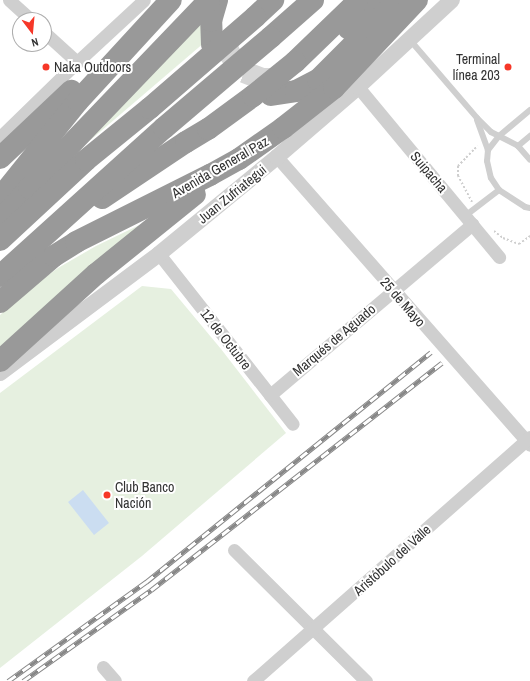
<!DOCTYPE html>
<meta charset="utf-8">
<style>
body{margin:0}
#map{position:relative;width:530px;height:681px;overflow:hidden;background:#fff;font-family:"Archivo Narrow",sans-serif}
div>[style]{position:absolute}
.green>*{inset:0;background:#e6f0e0}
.water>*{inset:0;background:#cbddf1}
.motorway-tunnel>*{height:22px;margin-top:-11px;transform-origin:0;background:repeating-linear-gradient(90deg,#d6d6d6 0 22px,transparent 0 33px)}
.path>*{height:2px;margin-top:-1px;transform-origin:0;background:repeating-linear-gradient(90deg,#cfcfcf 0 2px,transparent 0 4px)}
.service>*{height:6px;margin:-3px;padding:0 3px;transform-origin:3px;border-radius:3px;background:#cfcfcf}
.minor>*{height:13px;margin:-6.5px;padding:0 6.5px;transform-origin:6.5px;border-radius:6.5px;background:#cfcfcf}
.tertiary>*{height:16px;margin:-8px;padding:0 8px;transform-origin:8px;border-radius:8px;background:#cfcfcf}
.motorway>*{height:22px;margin:-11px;padding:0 11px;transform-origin:11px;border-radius:11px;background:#999}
.rail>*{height:4.5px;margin-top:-2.25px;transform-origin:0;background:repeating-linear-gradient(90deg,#fff 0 9px,#878787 0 18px);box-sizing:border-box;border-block:1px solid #878787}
.motorway-bridge>*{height:22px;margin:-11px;padding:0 11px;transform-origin:11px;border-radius:11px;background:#999}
.dots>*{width:11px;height:11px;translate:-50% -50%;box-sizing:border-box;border:2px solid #fff;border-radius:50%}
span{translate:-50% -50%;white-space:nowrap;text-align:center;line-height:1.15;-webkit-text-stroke:4px #fff;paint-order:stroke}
.poi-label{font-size:14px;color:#323232}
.right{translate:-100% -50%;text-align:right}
.left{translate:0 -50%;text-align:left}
.street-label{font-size:14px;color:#323232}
.north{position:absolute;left:12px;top:12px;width:40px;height:40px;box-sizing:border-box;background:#fff;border:1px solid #adadad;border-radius:50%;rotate:164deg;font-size:11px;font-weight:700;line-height:16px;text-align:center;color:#323232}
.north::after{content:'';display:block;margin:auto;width:14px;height:18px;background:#f63728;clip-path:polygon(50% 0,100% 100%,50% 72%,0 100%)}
</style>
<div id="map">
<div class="green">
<i style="clip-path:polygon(203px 14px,205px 42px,87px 143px)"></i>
<i style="clip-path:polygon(160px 215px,0 353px,0 315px,27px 290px,58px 268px,96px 246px)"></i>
<i style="clip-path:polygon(142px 286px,171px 289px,221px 349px,286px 433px,142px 556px,0 668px,0 393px)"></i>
</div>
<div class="water">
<i style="clip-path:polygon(83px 490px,109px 523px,94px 535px,68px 502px)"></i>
</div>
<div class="motorway-tunnel">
<i style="left:223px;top:33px;width:21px;rotate:73deg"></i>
<i style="left:229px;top:53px;width:24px;rotate:52deg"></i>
<i style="left:244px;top:72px;width:19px;rotate:21deg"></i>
<i style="left:262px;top:79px;width:24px"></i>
</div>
<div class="path">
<i style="left:472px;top:202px;width:30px;rotate:-118deg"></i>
<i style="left:458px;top:176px;width:10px;rotate:-90deg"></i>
<i style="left:458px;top:166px;width:28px;rotate:-46deg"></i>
<i style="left:494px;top:231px;width:11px;rotate:38deg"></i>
<i style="left:503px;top:238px;width:17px;rotate:21deg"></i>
<i style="left:519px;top:244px;width:14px;rotate:-36deg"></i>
</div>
<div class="service">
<i style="left:410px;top:40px;width:103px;rotate:49.3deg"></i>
<i style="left:477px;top:118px;width:20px;rotate:45deg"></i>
<i style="left:491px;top:132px;width:30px;rotate:27deg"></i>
<i style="left:518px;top:146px;width:18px;rotate:49deg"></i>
<i style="left:530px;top:110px;width:40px;rotate:140deg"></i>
<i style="left:499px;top:136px;width:18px;rotate:128deg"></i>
<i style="left:488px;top:150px;width:11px;rotate:95deg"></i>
<i style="left:487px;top:161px;width:17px;rotate:77deg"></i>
<i style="left:491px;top:178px;width:14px;rotate:56deg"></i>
<i style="left:499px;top:190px;width:31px;rotate:33deg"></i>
<i style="left:525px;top:207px;width:5px;rotate:11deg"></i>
<i style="left:477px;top:120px;width:32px;rotate:70deg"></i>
<i style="left:518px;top:146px;width:16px;rotate:-40deg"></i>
<i style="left:465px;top:216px;width:43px;rotate:-37.4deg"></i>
</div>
<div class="minor">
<i style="left:9px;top:0;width:30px;rotate:42deg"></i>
<i style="left:44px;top:32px;width:45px;rotate:42.3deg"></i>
<i style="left:358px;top:87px;width:221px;rotate:50.3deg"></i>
<i style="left:0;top:137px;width:107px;rotate:-44.2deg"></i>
<i style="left:77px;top:62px;width:91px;rotate:-42.8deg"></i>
<i style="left:277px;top:157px;width:383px;rotate:48.7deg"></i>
<i style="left:159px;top:254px;width:216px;rotate:51.8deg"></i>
<i style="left:270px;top:395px;width:265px;rotate:-40.2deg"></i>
<i style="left:234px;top:550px;width:186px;rotate:44.8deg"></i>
<i style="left:103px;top:667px;width:18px;rotate:49deg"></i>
<i style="left:253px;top:681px;width:369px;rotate:-41.4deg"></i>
</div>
<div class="tertiary">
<i style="left:0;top:373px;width:199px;rotate:-36.8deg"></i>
<i style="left:159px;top:254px;width:153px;rotate:-39.4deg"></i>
<i style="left:277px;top:157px;width:107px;rotate:-40.8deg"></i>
<i style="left:358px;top:87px;width:128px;rotate:-42.8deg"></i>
</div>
<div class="motorway">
<i style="left:255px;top:17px;width:25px;rotate:-43deg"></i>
<i style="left:349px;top:29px;width:40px;rotate:-47deg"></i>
<i style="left:271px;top:37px;width:56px;rotate:-41.4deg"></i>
<i style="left:212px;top:44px;width:23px;rotate:-92deg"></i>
<i style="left:211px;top:21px;width:22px;rotate:-74deg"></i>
<i style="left:295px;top:62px;width:85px;rotate:-44deg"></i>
<i style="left:271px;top:95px;width:25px;rotate:-9deg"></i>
<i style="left:296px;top:91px;width:25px;rotate:-27deg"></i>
<i style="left:318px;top:80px;width:110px;rotate:-45deg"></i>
<i style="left:0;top:158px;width:98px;rotate:-43.3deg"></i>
<i style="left:0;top:198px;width:124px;rotate:-51.2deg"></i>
<i style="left:78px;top:101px;width:137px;rotate:-47.4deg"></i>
<i style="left:102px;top:198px;width:101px;rotate:-33.7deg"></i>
<i style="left:0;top:222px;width:45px;rotate:-49.5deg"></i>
<i style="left:29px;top:188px;width:260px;rotate:-46.2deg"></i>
<i style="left:0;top:240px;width:117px;rotate:-42.9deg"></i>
<i style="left:86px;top:160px;width:82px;rotate:-39.1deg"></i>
<i style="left:0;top:276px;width:221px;rotate:-42.1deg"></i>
<i style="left:0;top:302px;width:71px;rotate:-40.4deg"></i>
<i style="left:54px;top:256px;width:26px;rotate:-32deg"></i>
<i style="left:76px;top:242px;width:150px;rotate:-26.6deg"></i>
<i style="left:210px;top:175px;width:33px;rotate:-29deg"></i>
<i style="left:239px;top:159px;width:54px;rotate:-35.2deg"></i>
<i style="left:283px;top:128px;width:65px;rotate:-38.1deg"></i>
<i style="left:334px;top:88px;width:121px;rotate:-46.7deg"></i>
<i style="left:0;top:361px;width:130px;rotate:-42.2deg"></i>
<i style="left:96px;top:274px;width:127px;rotate:-38.9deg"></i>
</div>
<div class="rail">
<i style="left:8px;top:681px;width:170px;rotate:-35.7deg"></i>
<i style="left:146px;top:582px;width:366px;rotate:-38.9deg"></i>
<i style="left:23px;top:681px;width:157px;rotate:-35.4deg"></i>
<i style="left:151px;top:590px;width:369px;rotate:-38deg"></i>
</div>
<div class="motorway-bridge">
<i style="left:150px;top:108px;width:139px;rotate:-40.9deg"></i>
<i style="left:164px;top:128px;width:140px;rotate:-40.4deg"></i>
<i style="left:186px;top:142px;width:26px;rotate:-31deg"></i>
<i style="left:208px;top:129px;width:56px;rotate:-36.3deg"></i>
<i style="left:253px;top:96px;width:54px;rotate:-39deg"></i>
</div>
<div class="dots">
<i style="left:46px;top:67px;background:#f63728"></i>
<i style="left:508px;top:67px;background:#f63728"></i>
<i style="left:107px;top:495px;background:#f63728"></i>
</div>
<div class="poi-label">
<span class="right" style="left:500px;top:67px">Terminal<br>línea 203</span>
<span class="left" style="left:54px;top:67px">Naka Outdoors</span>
<span class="left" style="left:115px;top:495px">Club Banco<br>Nación</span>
</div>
<div class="street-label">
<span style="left:220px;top:167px;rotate:-30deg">Avenida General Paz</span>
<span style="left:429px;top:172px;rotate:50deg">Suipacha</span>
<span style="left:232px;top:194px;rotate:-39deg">Juan Zufriategui</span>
<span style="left:403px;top:302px;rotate:49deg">25 de Mayo</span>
<span style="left:226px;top:339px;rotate:52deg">12 de Octubre</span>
<span style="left:334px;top:340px;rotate:-40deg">Marqués de Aguado</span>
<span style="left:392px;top:560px;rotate:-42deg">Aristóbulo del Valle</span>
</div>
<div class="north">N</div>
</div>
